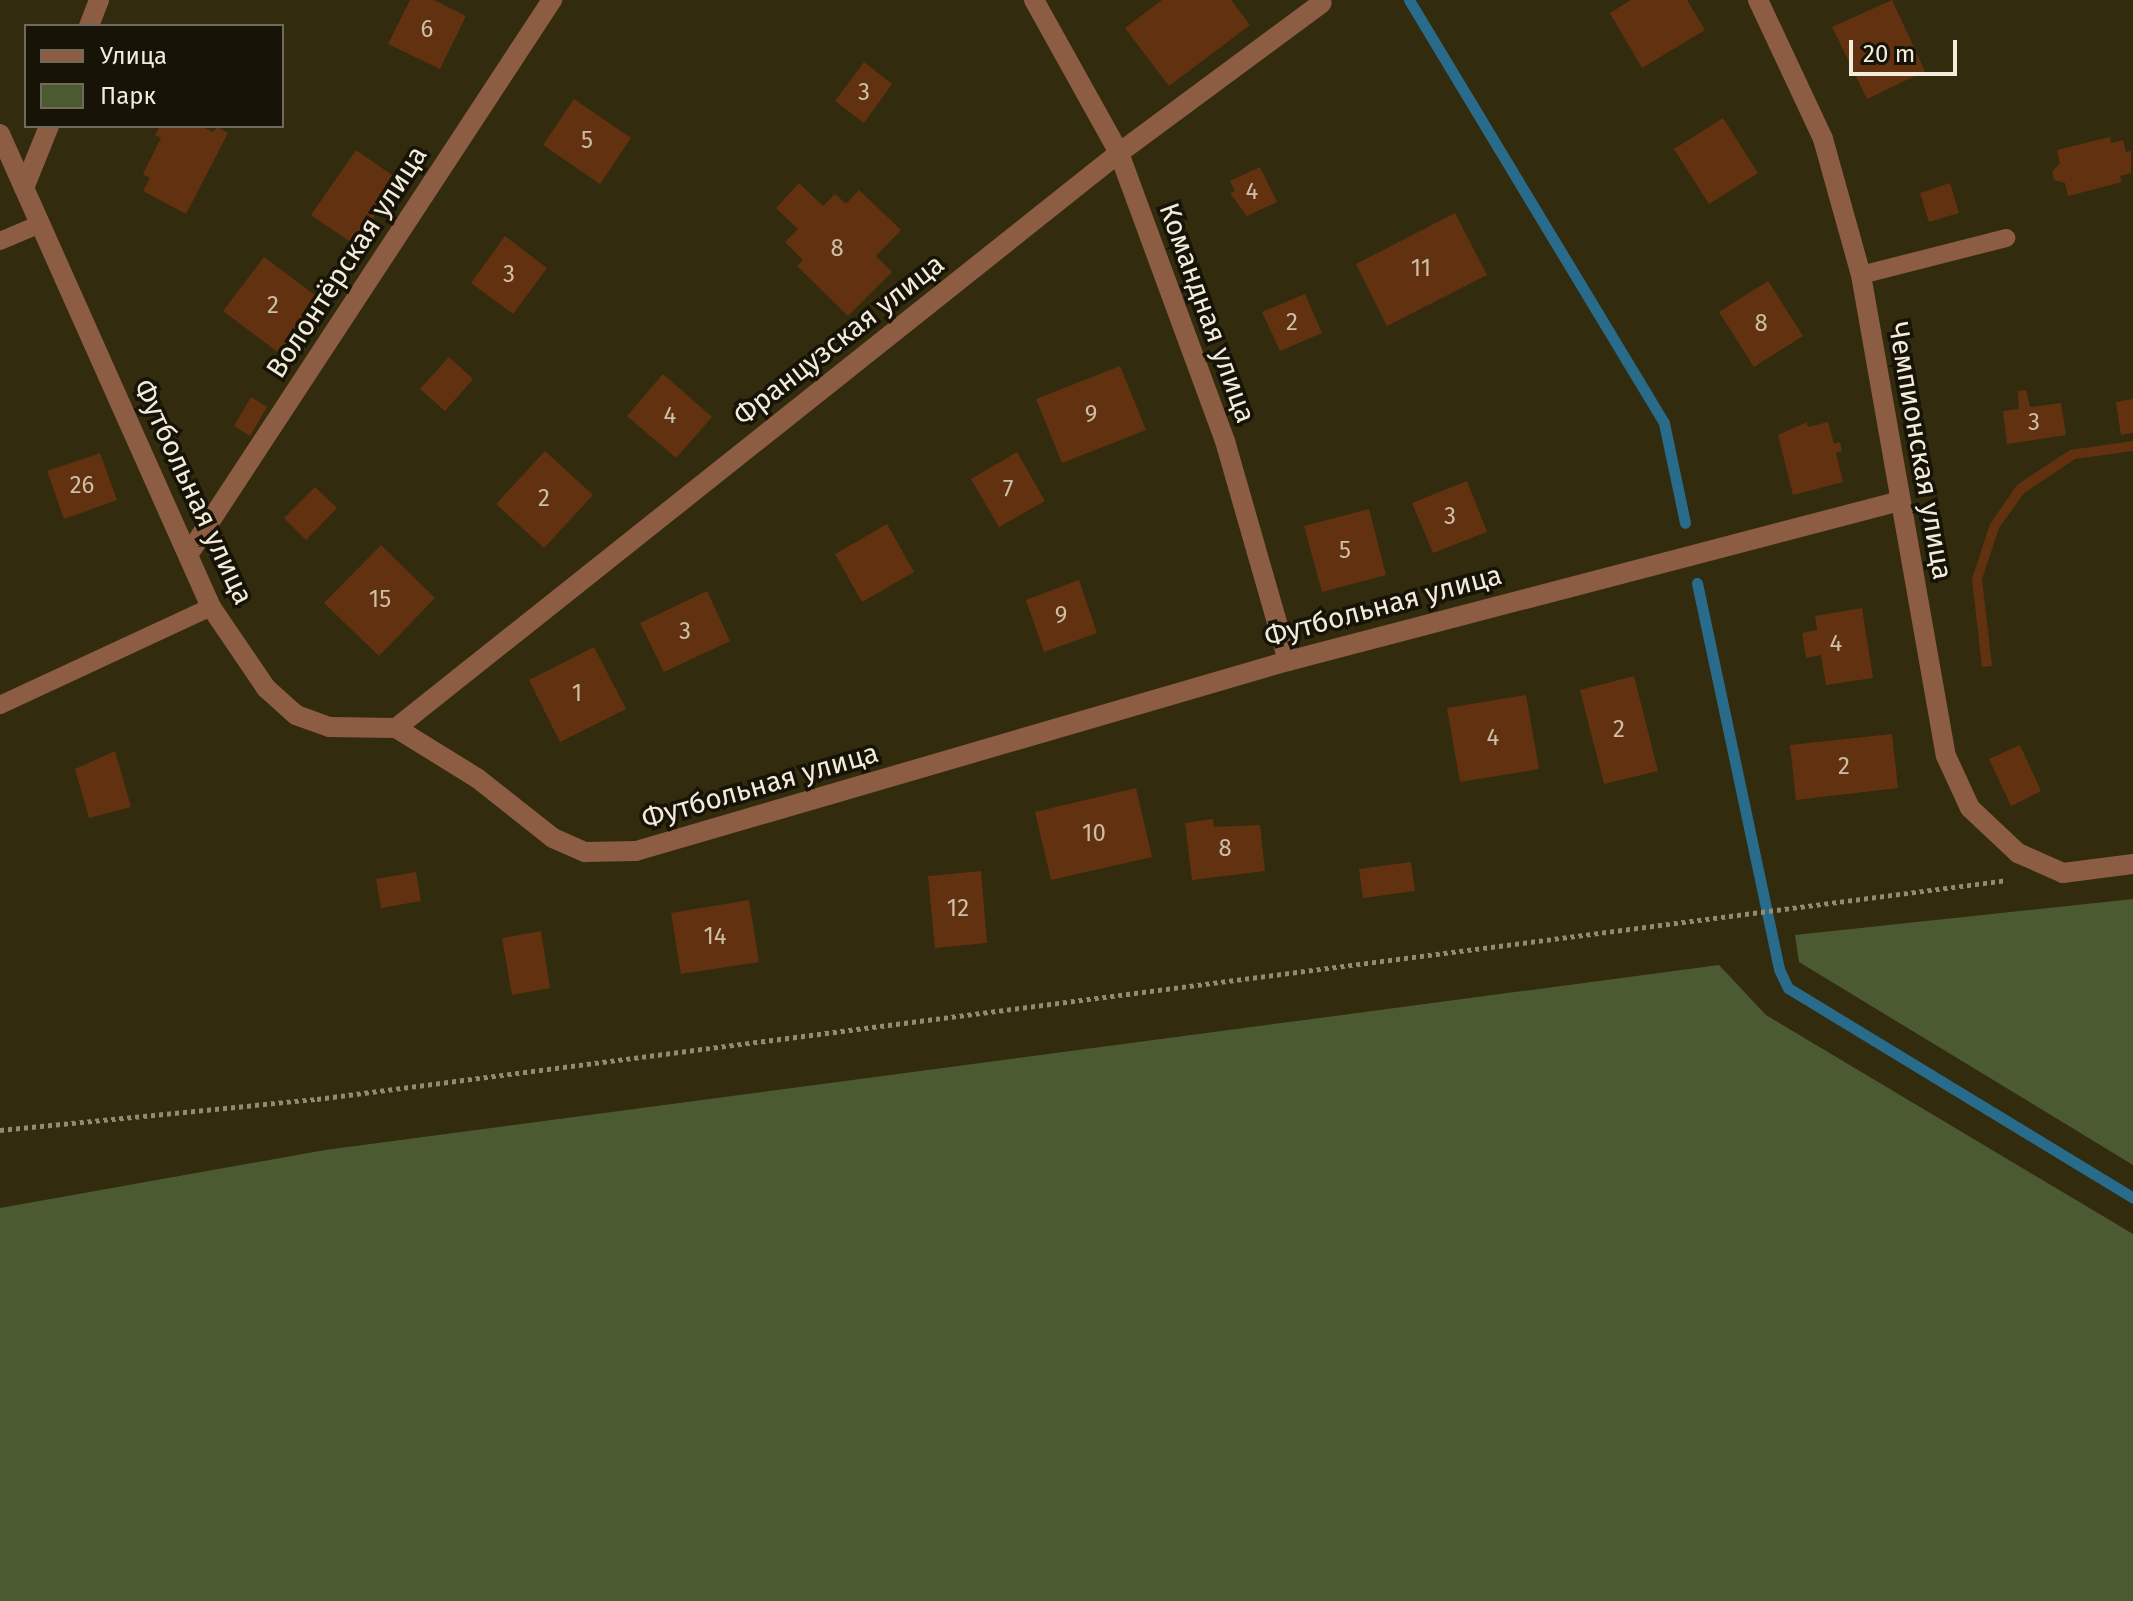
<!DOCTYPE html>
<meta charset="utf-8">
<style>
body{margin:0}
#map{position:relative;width:2133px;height:1601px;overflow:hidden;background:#322b0d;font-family:"Fira Sans",sans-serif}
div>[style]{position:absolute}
.green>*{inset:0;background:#4b5a31}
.stream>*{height:11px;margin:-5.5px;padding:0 5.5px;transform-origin:5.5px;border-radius:5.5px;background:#286b8b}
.building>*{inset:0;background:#623210}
.path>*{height:5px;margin-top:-2.5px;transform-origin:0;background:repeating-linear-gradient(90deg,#918b73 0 4px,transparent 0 8px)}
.service>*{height:18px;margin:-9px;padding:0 9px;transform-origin:9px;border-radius:9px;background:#8d5d43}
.minor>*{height:20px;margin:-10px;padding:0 10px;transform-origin:10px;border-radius:10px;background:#8d5d43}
span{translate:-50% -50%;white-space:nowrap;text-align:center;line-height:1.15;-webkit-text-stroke:7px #171307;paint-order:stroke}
.number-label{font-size:24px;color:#cdbea8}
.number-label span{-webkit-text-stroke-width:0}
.street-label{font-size:28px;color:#f1ecdb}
.legend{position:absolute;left:24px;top:24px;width:260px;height:104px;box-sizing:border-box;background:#171307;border:2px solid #6e6a5c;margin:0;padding:10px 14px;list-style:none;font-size:24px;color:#f1ecdb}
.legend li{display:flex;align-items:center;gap:16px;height:40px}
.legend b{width:40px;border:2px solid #6e6a5c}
.scale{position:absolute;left:1849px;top:40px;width:108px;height:36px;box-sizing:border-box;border:4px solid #f1ecdb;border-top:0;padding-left:10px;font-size:24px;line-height:28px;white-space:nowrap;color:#f1ecdb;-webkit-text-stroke:6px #171307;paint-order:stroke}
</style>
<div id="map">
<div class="green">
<i style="clip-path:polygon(2133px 899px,2133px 1165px,1799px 962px,1795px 935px)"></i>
<i style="clip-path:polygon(1719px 965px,1766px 1015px,2133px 1234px,2133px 1601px,0 1601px,0 1208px,325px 1150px)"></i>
</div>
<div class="stream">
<i style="left:1409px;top:0;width:494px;rotate:58.9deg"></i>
<i style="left:1664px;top:423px;width:102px;rotate:78.1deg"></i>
<i style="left:1697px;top:583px;width:395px;rotate:78deg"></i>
<i style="left:1779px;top:969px;width:21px;rotate:65deg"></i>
<i style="left:1788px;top:988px;width:404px;rotate:31.3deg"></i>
</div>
<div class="building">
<i style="clip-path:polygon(410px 0,434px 0,466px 16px,440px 69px,388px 44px)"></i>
<i style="clip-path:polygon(1162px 0,1231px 0,1250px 25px,1169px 86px,1125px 28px)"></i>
<i style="clip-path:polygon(1631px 0,1687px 0,1705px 30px,1642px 68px,1610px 13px)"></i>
<i style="clip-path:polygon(1892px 0,1925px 71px,1867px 99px,1832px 27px)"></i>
<i style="clip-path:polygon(864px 62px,892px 84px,864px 123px,835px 101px)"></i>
<i style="clip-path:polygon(574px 99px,631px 138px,600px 184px,543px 145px)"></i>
<i style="clip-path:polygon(1723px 118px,1758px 173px,1709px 204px,1674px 149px)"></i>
<i style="clip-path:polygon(160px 126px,201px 126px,213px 132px,217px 127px,228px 133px,186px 214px,143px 191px,150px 178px,143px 174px,161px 138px,155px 135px)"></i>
<i style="clip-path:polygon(2110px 137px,2111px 143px,2123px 140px,2126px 152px,2131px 151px,2131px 173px,2120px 176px,2122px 182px,2068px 196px,2065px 183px,2054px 180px,2052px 172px,2060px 163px,2057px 150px)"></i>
<i style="clip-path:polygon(356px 150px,399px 180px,355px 245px,311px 215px)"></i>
<i style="clip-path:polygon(1260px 167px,1277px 202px,1247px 216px,1230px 193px,1235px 191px,1230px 181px)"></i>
<i style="clip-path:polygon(799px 183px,823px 206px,835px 194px,846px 204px,859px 190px,901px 230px,876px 256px,892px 272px,848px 316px,797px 266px,803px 260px,785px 242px,798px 229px,776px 208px)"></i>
<i style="clip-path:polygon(1950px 183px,1959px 213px,1929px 222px,1920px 193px)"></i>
<i style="clip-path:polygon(1455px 213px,1487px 275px,1387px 326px,1356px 264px)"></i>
<i style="clip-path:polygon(505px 236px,547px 268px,513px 314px,471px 283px)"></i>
<i style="clip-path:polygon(264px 257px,324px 302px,283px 356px,223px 311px)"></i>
<i style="clip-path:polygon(1768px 281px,1803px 336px,1754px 367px,1719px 312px)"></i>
<i style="clip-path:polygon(1305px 294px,1322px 333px,1280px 351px,1262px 312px)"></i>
<i style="clip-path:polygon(449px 357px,473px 379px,445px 411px,420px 389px)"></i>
<i style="clip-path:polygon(1120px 366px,1146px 430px,1062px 463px,1036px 399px)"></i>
<i style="clip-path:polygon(663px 374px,712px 417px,676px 458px,627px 416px)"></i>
<i style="clip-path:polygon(2026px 390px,2030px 407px,2061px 403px,2066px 435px,2007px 444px,2003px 411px,2019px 409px,2018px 391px)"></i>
<i style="clip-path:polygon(251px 397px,267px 407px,250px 436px,234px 426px)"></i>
<i style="clip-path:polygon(2133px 399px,2133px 433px,2121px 435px,2116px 402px)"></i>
<i style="clip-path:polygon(1807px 422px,1808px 427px,1828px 422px,1834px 444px,1840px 442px,1842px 451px,1836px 453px,1843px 482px,1793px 495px,1778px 435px)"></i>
<i style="clip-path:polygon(2133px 441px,2133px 451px,2075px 459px,2024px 493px,1999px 528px,1982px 579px,1992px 666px,1982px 667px,1972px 579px,1990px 524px,2017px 485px,2070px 450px)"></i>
<i style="clip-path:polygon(545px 451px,593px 495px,544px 548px,496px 504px)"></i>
<i style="clip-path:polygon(1017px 452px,1045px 501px,999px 527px,971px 479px)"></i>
<i style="clip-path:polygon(100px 453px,117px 500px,64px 519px,47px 471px)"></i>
<i style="clip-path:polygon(1467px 481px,1487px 532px,1433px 553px,1412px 503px)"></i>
<i style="clip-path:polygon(315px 487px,337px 508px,306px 540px,284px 518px)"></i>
<i style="clip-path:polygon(1369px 509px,1386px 575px,1322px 592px,1304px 526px)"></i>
<i style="clip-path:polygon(887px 524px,914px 572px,862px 602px,835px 554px)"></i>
<i style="clip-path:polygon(381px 545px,435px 598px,379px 656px,324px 603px)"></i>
<i style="clip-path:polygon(1079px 580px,1097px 633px,1044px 652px,1026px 600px)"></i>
<i style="clip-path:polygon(707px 591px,730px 641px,664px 672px,640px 623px)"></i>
<i style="clip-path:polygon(1862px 608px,1873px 678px,1826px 685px,1821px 655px,1806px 658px,1802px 633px,1817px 630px,1815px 616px)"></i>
<i style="clip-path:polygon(594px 647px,626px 709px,560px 742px,529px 680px)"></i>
<i style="clip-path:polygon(1634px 676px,1658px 771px,1604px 784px,1580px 690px)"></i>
<i style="clip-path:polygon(1526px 695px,1539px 769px,1460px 782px,1447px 708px)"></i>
<i style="clip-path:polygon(1892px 734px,1898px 788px,1796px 800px,1790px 745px)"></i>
<i style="clip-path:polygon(2020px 745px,2041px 791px,2011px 806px,1989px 759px)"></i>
<i style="clip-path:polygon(115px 751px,131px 807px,89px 818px,75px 769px)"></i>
<i style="clip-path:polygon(1136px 788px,1152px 857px,1051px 880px,1035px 812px)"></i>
<i style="clip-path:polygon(1213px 819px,1214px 827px,1260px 825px,1265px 871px,1192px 880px,1185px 823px)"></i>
<i style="clip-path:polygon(1411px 862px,1415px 891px,1363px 898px,1359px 869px)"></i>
<i style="clip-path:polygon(981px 871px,987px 943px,935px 948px,928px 876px)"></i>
<i style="clip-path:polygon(416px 872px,421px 901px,381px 908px,376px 879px)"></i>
<i style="clip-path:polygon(749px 900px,759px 962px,681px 974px,671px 913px)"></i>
<i style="clip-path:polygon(541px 931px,550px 988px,512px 995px,502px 938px)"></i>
</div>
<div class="path">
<i style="left:0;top:1130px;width:319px;rotate:-5.6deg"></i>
<i style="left:317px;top:1099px;width:1704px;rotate:-7.38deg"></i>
</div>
<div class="service">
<i style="left:0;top:241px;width:43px;rotate:-23deg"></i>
<i style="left:1861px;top:275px;width:150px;rotate:-14.3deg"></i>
<i style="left:0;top:705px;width:233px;rotate:-24.9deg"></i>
</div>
<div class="minor">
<i style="left:1034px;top:0;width:175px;rotate:60.9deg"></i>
<i style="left:1119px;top:153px;width:307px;rotate:69.8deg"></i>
<i style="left:1225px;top:441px;width:229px;rotate:74deg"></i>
<i style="left:1758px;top:0;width:153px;rotate:64.9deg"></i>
<i style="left:1823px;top:139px;width:141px;rotate:74.4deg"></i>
<i style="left:1861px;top:275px;width:488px;rotate:80deg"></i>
<i style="left:1946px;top:756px;width:57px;rotate:65.2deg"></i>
<i style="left:1970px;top:808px;width:66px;rotate:43.2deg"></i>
<i style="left:2018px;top:853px;width:49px;rotate:24deg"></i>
<i style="left:2063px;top:873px;width:71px;rotate:-7.3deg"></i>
<i style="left:89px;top:26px;width:28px;rotate:-69deg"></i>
<i style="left:0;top:134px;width:518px;rotate:65.96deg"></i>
<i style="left:211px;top:607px;width:98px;rotate:55.8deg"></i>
<i style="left:266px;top:688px;width:40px;rotate:42deg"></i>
<i style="left:296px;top:715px;width:35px;rotate:20deg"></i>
<i style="left:329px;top:727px;width:67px;rotate:0.9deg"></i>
<i style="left:396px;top:728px;width:95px;rotate:31.7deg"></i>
<i style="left:477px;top:778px;width:97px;rotate:38.3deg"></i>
<i style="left:553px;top:838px;width:35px;rotate:24deg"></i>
<i style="left:585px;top:852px;width:51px;rotate:-1.1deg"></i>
<i style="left:636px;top:851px;width:679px;rotate:-16.25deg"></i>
<i style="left:1288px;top:661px;width:633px;rotate:-14.65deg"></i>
<i style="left:24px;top:188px;width:67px;rotate:-68deg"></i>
<i style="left:188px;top:555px;width:664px;rotate:-56.74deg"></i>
<i style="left:396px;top:728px;width:924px;rotate:-38.5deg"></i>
<i style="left:1119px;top:153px;width:252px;rotate:-36.5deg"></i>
</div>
<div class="number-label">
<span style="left:427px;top:30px">6</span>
<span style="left:864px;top:93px">3</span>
<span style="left:587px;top:141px">5</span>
<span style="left:1252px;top:192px">4</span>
<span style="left:837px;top:249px">8</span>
<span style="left:1421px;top:269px">11</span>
<span style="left:509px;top:275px">3</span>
<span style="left:273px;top:306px">2</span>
<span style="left:1292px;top:323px">2</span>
<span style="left:1761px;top:324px">8</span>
<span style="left:1091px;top:415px">9</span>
<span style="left:670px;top:416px">4</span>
<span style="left:2034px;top:423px">3</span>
<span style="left:82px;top:486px">26</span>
<span style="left:1008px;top:490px">7</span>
<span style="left:544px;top:499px">2</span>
<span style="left:1450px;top:517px">3</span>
<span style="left:1345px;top:551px">5</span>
<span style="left:380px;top:600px">15</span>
<span style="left:1061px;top:616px">9</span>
<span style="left:685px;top:632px">3</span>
<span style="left:1836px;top:644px">4</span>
<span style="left:577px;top:694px">1</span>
<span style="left:1619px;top:730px">2</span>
<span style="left:1493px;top:738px">4</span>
<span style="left:1844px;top:767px">2</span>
<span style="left:1094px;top:834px">10</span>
<span style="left:1225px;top:849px">8</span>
<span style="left:958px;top:909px">12</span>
<span style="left:715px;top:937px">14</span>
</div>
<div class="street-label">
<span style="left:347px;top:262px;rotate:-57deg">Волонтёрская улица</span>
<span style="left:1207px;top:313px;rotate:70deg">Командная улица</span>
<span style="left:839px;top:340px;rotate:-38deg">Французская улица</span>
<span style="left:1920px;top:451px;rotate:80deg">Чемпионская улица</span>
<span style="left:193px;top:492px;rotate:65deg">Футбольная улица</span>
<span style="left:1383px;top:606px;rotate:-15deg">Футбольная улица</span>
<span style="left:760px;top:786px;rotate:-16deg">Футбольная улица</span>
</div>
<ul class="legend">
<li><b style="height:10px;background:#8d5d43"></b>Улица</li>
<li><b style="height:22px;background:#4b5a31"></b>Парк</li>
</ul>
<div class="scale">20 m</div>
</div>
